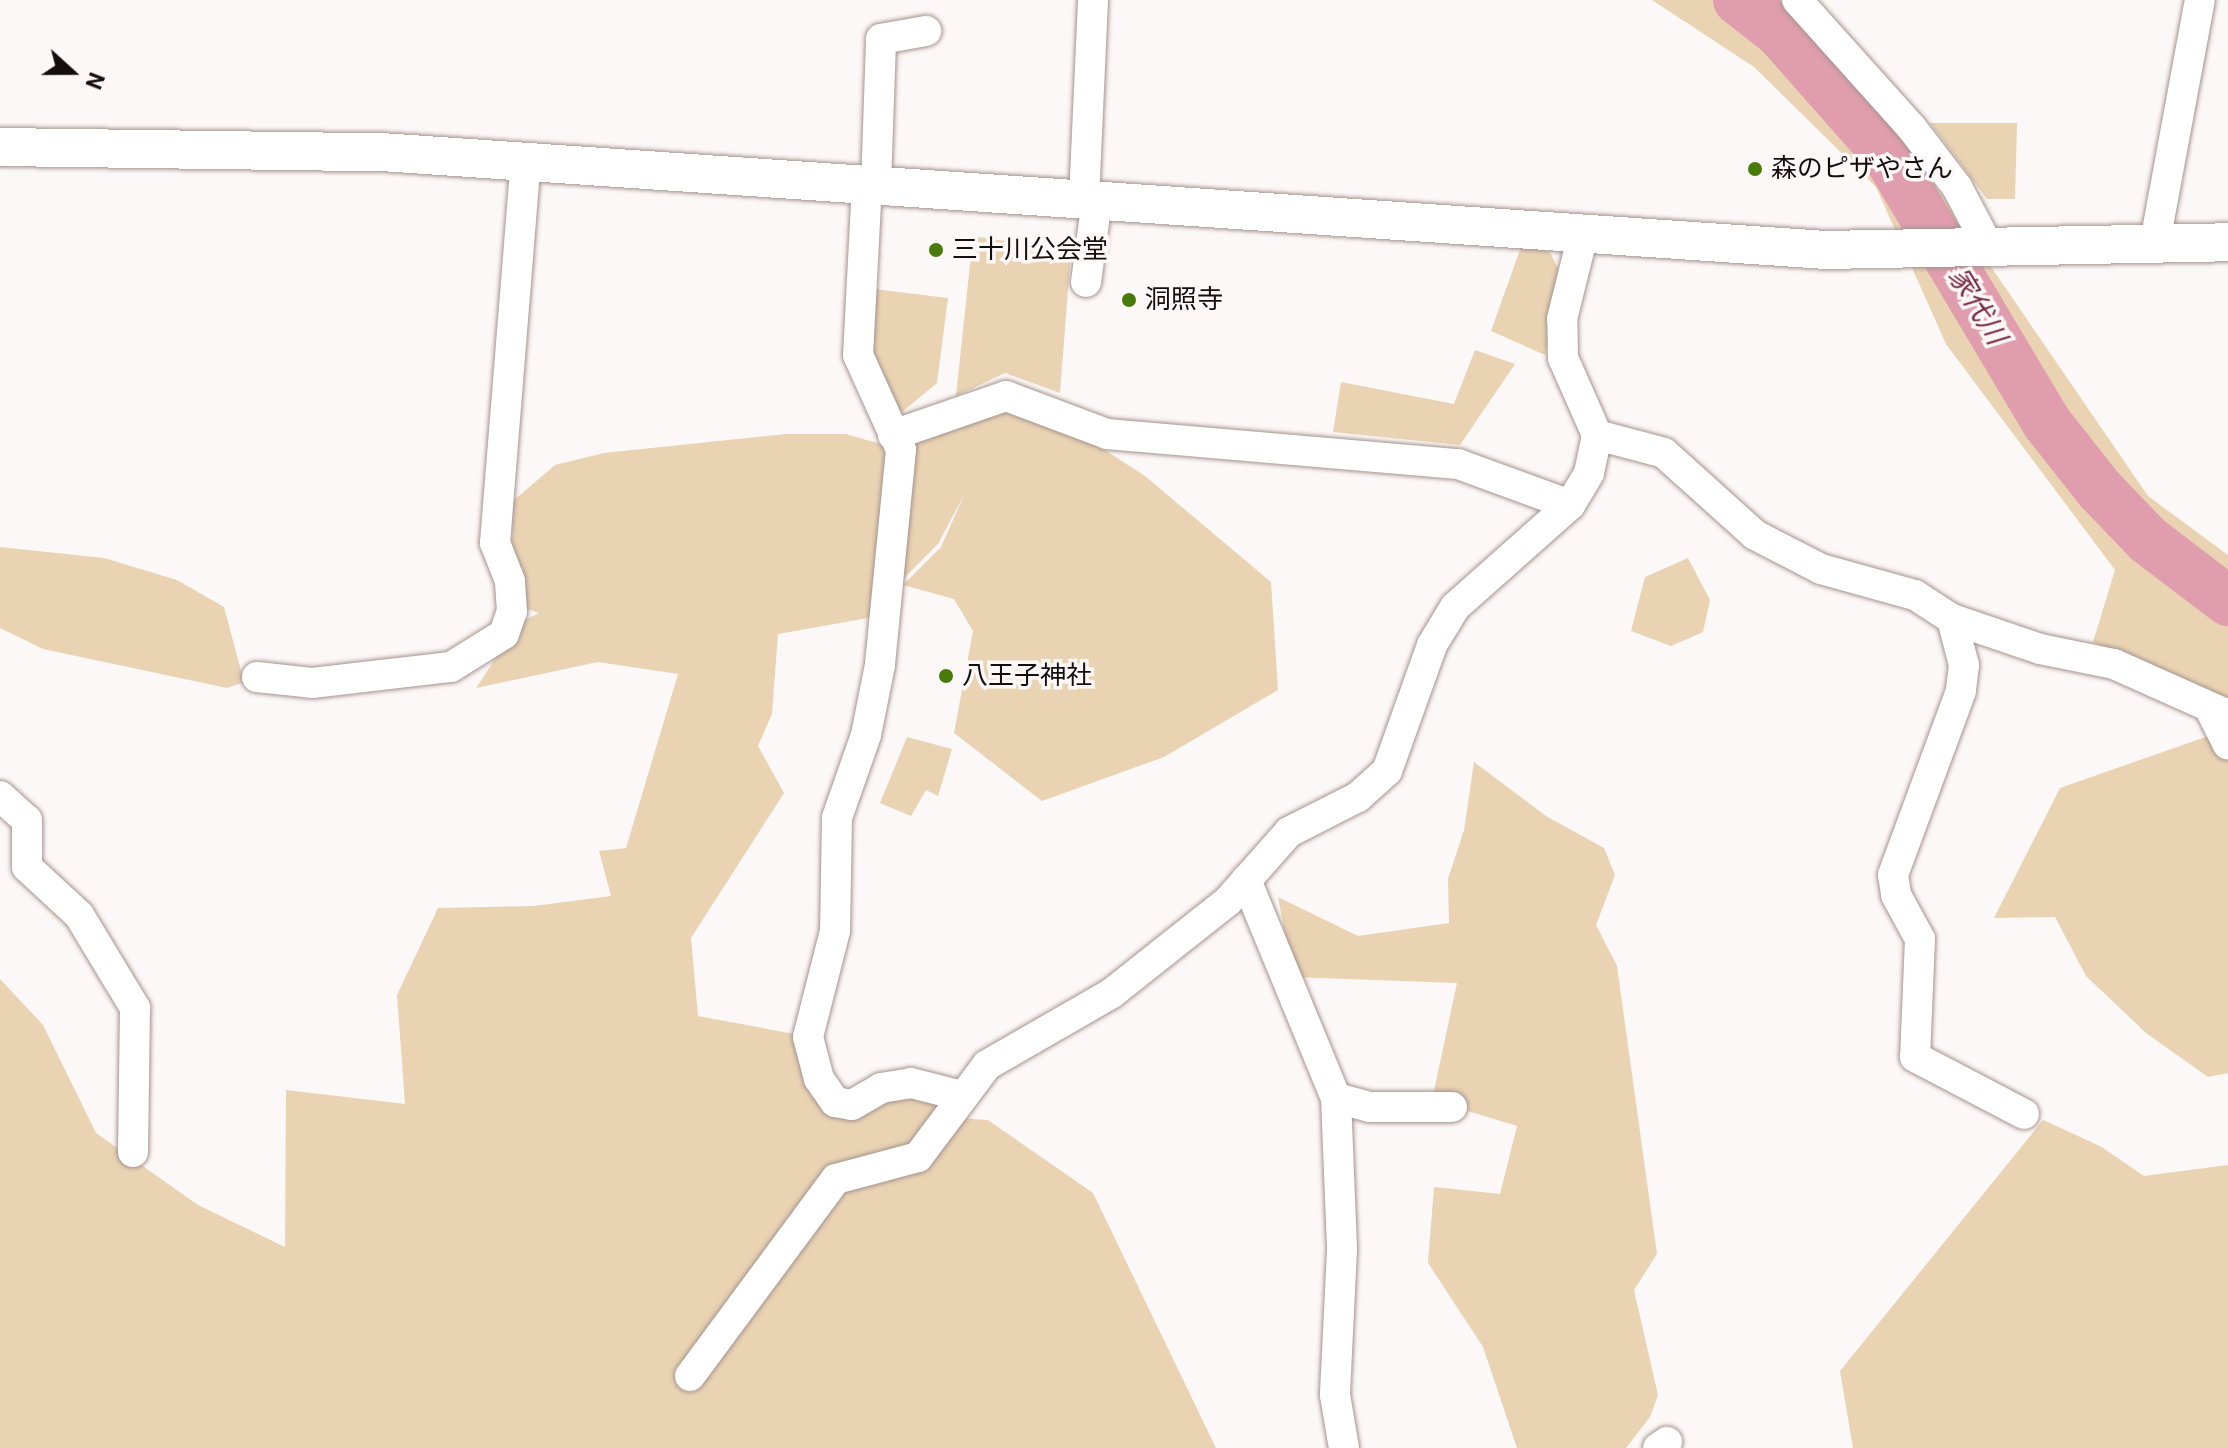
<!DOCTYPE html>
<meta charset="utf-8">
<style>
body{margin:0}
#map{position:relative;width:2228px;height:1448px;overflow:hidden;background:#fcf8f7;font-family:Roboto,"Noto Sans JP",sans-serif}
div>[style]{position:absolute}
.green>*{inset:0;background:#e9d3b3}
.river>*{height:50px;margin:-25px;padding:0 25px;transform-origin:25px;border-radius:25px;background:#df9dae}
.roads{filter:drop-shadow(0 0 2px #a5938d) drop-shadow(0 0 2px #a5938d)}
.minor>*{height:30px;margin:-15px;padding:0 15px;transform-origin:15px;border-radius:15px;background:#fff}
.tertiary>*{height:38px;margin:-19px;padding:0 19px;transform-origin:19px;border-radius:19px;background:#fff}
.dots>*{width:22px;height:22px;translate:-50% -50%;box-sizing:border-box;border:4px solid #fcf8f7;border-radius:50%}
span{translate:-50% -50%;white-space:nowrap;text-align:center;line-height:1.15;-webkit-text-stroke:7px #fcf8f7;paint-order:stroke}
.poi-label{font-size:26px;color:#140e0c}
.left{translate:0 -50%;text-align:left}
.water-label{font-size:28px;color:#792c45;font-style:italic}
.north{position:absolute;left:32px;top:32px;width:80px;height:80px;-webkit-text-stroke:6px #fcf8f7;paint-order:stroke;rotate:111deg;font-size:22px;font-weight:700;line-height:32px;text-align:center;color:#140e0c}
.north::after{content:'';display:block;margin:auto;width:28px;height:36px;background:#140e0c;clip-path:polygon(50% 0,100% 100%,50% 72%,0 100%)}
</style>
<div id="map">
<div class="green">
<i style="clip-path:polygon(1652px 0,1787px 0,1900px 134px,2148px 496px,2228px 555px,2228px 708px,2093px 642px,2115px 570px,1946px 344px,1876px 187px,1754px 67px)"></i>
<i style="clip-path:polygon(1930px 123px,2017px 123px,2015px 199px,1987px 199px)"></i>
<i style="clip-path:polygon(973px 236px,1071px 251px,1060px 393px,1005px 373px,956px 396px)"></i>
<i style="clip-path:polygon(1522px 244px,1550px 252px,1562px 276px,1545px 355px,1491px 331px)"></i>
<i style="clip-path:polygon(874px 289px,948px 298px,937px 383px,896px 417px,869px 351px)"></i>
<i style="clip-path:polygon(1475px 350px,1515px 364px,1460px 445px,1333px 432px,1341px 382px,1454px 404px)"></i>
<i style="clip-path:polygon(1006px 396px,1077px 432px,1145px 476px,1271px 582px,1278px 690px,1164px 757px,1042px 801px,954px 733px,973px 631px,954px 599px,903px 585px,941px 547px,965px 493px,938px 544px,901px 581px,885px 615px,778px 634px,772px 714px,758px 746px,784px 793px,691px 938px,698px 1016px,800px 1035px,835px 1102px,911px 1083px,959px 1118px,988px 1120px,1093px 1193px,1216px 1448px,0 1448px,0 979px,43px 1025px,96px 1133px,198px 1205px,285px 1247px,286px 1090px,405px 1104px,397px 995px,438px 908px,534px 906px,611px 896px,599px 851px,626px 848px,678px 674px,598px 662px,476px 688px,519px 623px,539px 613px,511px 603px,513px 501px,555px 465px,604px 453px,786px 434px,846px 434px,901px 450px)"></i>
<i style="clip-path:polygon(0 547px,104px 558px,177px 580px,224px 607px,244px 682px,227px 688px,43px 649px,0 628px)"></i>
<i style="clip-path:polygon(1688px 558px,1710px 600px,1703px 632px,1671px 646px,1631px 631px,1645px 577px)"></i>
<i style="clip-path:polygon(2217px 733px,2228px 748px,2228px 1073px,2208px 1077px,2146px 1033px,2086px 976px,2055px 917px,1994px 918px,2060px 788px)"></i>
<i style="clip-path:polygon(907px 737px,952px 749px,938px 796px,926px 790px,911px 816px,880px 803px)"></i>
<i style="clip-path:polygon(1474px 762px,1546px 816px,1604px 848px,1615px 875px,1596px 925px,1617px 966px,1657px 1254px,1634px 1290px,1658px 1395px,1650px 1417px,1626px 1448px,1517px 1448px,1483px 1347px,1428px 1263px,1434px 1187px,1500px 1194px,1517px 1126px,1432px 1100px,1457px 983px,1293px 977px,1278px 897px,1358px 936px,1449px 923px,1448px 879px,1464px 830px)"></i>
<i style="clip-path:polygon(2043px 1120px,2100px 1146px,2144px 1176px,2228px 1165px,2228px 1448px,1853px 1448px,1840px 1371px)"></i>
</div>
<div class="river">
<i style="left:1738px;top:0;width:52px;rotate:38deg"></i>
<i style="left:1779px;top:32px;width:162px;rotate:48.5deg"></i>
<i style="left:1886px;top:153px;width:314px;rotate:59.2deg"></i>
<i style="left:2047px;top:423px;width:85px;rotate:51.7deg"></i>
<i style="left:2100px;top:490px;width:69px;rotate:46.2deg"></i>
<i style="left:2148px;top:540px;width:101px;rotate:37.3deg"></i>
</div>
<div class="roads">
<div class="minor">
<i style="left:1797px;top:0;width:171px;rotate:48.1deg"></i>
<i style="left:1911px;top:127px;width:76px;rotate:52.5deg"></i>
<i style="left:1957px;top:187px;width:67px;rotate:62.3deg"></i>
<i style="left:867px;top:184px;width:171px;rotate:93deg"></i>
<i style="left:858px;top:355px;width:104px;rotate:65.6deg"></i>
<i style="left:901px;top:450px;width:216px;rotate:95.6deg"></i>
<i style="left:880px;top:665px;width:71px;rotate:101.3deg"></i>
<i style="left:866px;top:735px;width:88px;rotate:109.3deg"></i>
<i style="left:837px;top:818px;width:113px;rotate:91deg"></i>
<i style="left:835px;top:931px;width:109px;rotate:104.3deg"></i>
<i style="left:808px;top:1037px;width:43px;rotate:75.3deg"></i>
<i style="left:819px;top:1079px;width:28px;rotate:55deg"></i>
<i style="left:835px;top:1102px;width:17px;rotate:10deg"></i>
<i style="left:852px;top:1105px;width:34px;rotate:-30deg"></i>
<i style="left:881px;top:1088px;width:30px;rotate:-9deg"></i>
<i style="left:911px;top:1083px;width:53px;rotate:14.3deg"></i>
<i style="left:876px;top:185px;width:146px;rotate:-88deg"></i>
<i style="left:881px;top:39px;width:46px;rotate:-10.1deg"></i>
<i style="left:1084px;top:199px;width:199px;rotate:-87.4deg"></i>
<i style="left:2155px;top:242px;width:246px;rotate:-79.5deg"></i>
<i style="left:1086px;top:282px;width:83px;rotate:-82.4deg"></i>
<i style="left:893px;top:435px;width:120px;rotate:-19deg"></i>
<i style="left:1006px;top:396px;width:108px;rotate:20.6deg"></i>
<i style="left:1107px;top:434px;width:352px;rotate:4.9deg"></i>
<i style="left:1458px;top:464px;width:119px;rotate:20.1deg"></i>
<i style="left:1597px;top:435px;width:69px;rotate:15deg"></i>
<i style="left:1664px;top:453px;width:122px;rotate:42deg"></i>
<i style="left:1755px;top:535px;width:74px;rotate:27.3deg"></i>
<i style="left:1821px;top:569px;width:98px;rotate:15.5deg"></i>
<i style="left:1915px;top:595px;width:44px;rotate:33deg"></i>
<i style="left:1952px;top:619px;width:93px;rotate:18.8deg"></i>
<i style="left:2040px;top:649px;width:76px;rotate:11.5deg"></i>
<i style="left:2114px;top:664px;width:125px;rotate:24.1deg"></i>
<i style="left:1952px;top:619px;width:48px;rotate:75.4deg"></i>
<i style="left:1964px;top:665px;width:26px;rotate:97deg"></i>
<i style="left:1961px;top:691px;width:196px;rotate:110.3deg"></i>
<i style="left:1893px;top:875px;width:20px;rotate:81deg"></i>
<i style="left:1896px;top:895px;width:50px;rotate:61.4deg"></i>
<i style="left:1920px;top:939px;width:118px;rotate:92.4deg"></i>
<i style="left:1915px;top:1057px;width:123px;rotate:27.6deg"></i>
<i style="left:257px;top:677px;width:55px;rotate:6.2deg"></i>
<i style="left:312px;top:683px;width:140px;rotate:-6.6deg"></i>
<i style="left:451px;top:667px;width:62px;rotate:-31.9deg"></i>
<i style="left:504px;top:634px;width:24px;rotate:-71deg"></i>
<i style="left:512px;top:611px;width:30px;rotate:-94deg"></i>
<i style="left:510px;top:581px;width:41px;rotate:-111.5deg"></i>
<i style="left:495px;top:543px;width:383px;rotate:-85.4deg"></i>
<i style="left:2209px;top:707px;width:42px;rotate:63.4deg"></i>
<i style="left:0;top:796px;width:36px;rotate:42deg"></i>
<i style="left:27px;top:820px;width:47px;rotate:90deg"></i>
<i style="left:27px;top:867px;width:71px;rotate:42.7deg"></i>
<i style="left:79px;top:915px;width:109px;rotate:58.9deg"></i>
<i style="left:135px;top:1008px;width:144px;rotate:90.8deg"></i>
<i style="left:1246px;top:880px;width:236px;rotate:67.6deg"></i>
<i style="left:1336px;top:1098px;width:152px;rotate:87.7deg"></i>
<i style="left:1342px;top:1250px;width:145px;rotate:92.8deg"></i>
<i style="left:1335px;top:1395px;width:54px;rotate:80.4deg"></i>
<i style="left:1336px;top:1098px;width:34px;rotate:15deg"></i>
<i style="left:1369px;top:1107px;width:83px"></i>
<i style="left:690px;top:1376px;width:245px;rotate:-53.5deg"></i>
<i style="left:836px;top:1179px;width:85px;rotate:-15deg"></i>
<i style="left:918px;top:1157px;width:115px;rotate:-53.1deg"></i>
<i style="left:987px;top:1065px;width:144px;rotate:-29.9deg"></i>
<i style="left:1112px;top:993px;width:148px;rotate:-38.4deg"></i>
<i style="left:1228px;top:901px;width:92px;rotate:-48.5deg"></i>
<i style="left:1289px;top:832px;width:77px;rotate:-26.9deg"></i>
<i style="left:1358px;top:797px;width:39px;rotate:-42deg"></i>
<i style="left:1387px;top:771px;width:134px;rotate:-70.3deg"></i>
<i style="left:1432px;top:645px;width:44px;rotate:-58.8deg"></i>
<i style="left:1455px;top:607px;width:154px;rotate:-41.6deg"></i>
<i style="left:1570px;top:505px;width:37px;rotate:-59deg"></i>
<i style="left:1589px;top:473px;width:39px;rotate:-78deg"></i>
<i style="left:1597px;top:435px;width:84px;rotate:-113.8deg"></i>
<i style="left:1563px;top:358px;width:39px;rotate:-91deg"></i>
<i style="left:1562px;top:319px;width:87px;rotate:-76deg"></i>
<i style="left:1658px;top:1448px;width:11px;rotate:-34deg"></i>
</div>
<div class="tertiary">
<i style="left:0;top:147px;width:381px;rotate:0.8deg"></i>
<i style="left:381px;top:152px;width:1447px;rotate:3.88deg"></i>
<i style="left:1825px;top:250px;width:403px;rotate:-1.1deg"></i>
</div>
</div>
<div class="dots">
<i style="left:1755px;top:169px;background:#487b0a"></i>
<i style="left:936px;top:250px;background:#487b0a"></i>
<i style="left:1129px;top:300px;background:#487b0a"></i>
<i style="left:946px;top:676px;background:#487b0a"></i>
</div>
<div class="poi-label">
<span class="left" style="left:1771px;top:169px">森のピザやさん</span>
<span class="left" style="left:952px;top:250px">三十川公会堂</span>
<span class="left" style="left:1145px;top:300px">洞照寺</span>
<span class="left" style="left:962px;top:676px">八王子神社</span>
</div>
<div class="water-label">
<span style="left:1977px;top:306px;rotate:59deg">家代川</span>
</div>
<div class="north">N</div>
</div>
